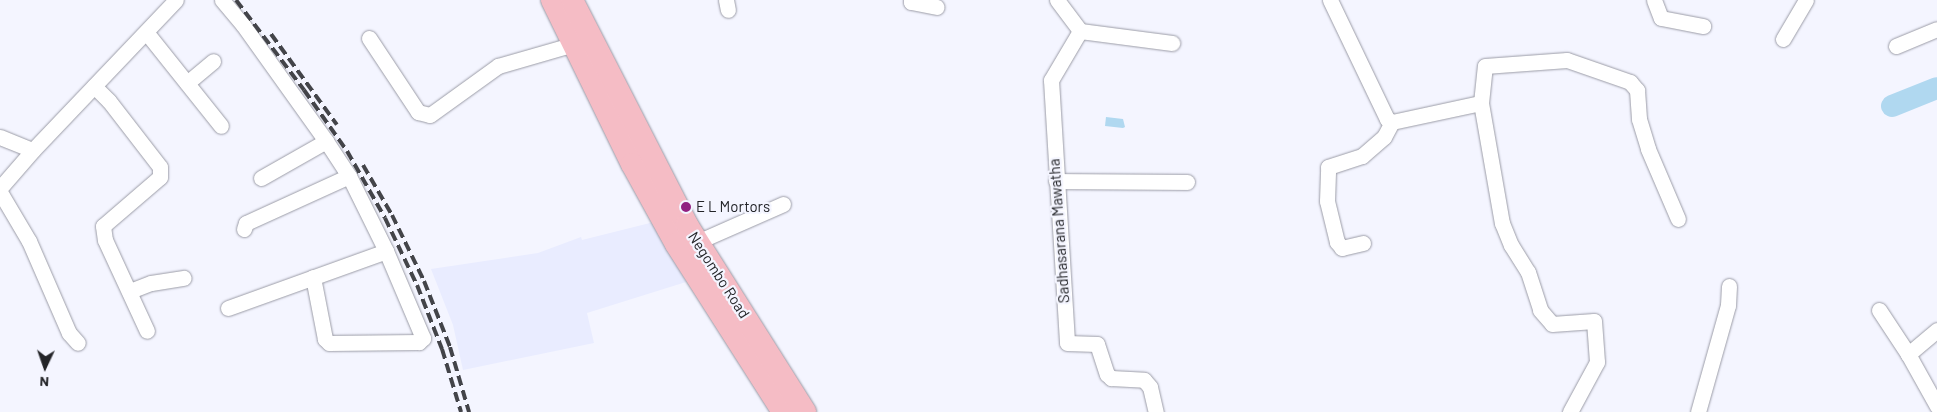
<!DOCTYPE html>
<style>
body{margin:0}
#map{position:relative;width:1937px;height:412px;overflow:hidden;background:#f4f5ff;font-family:Barlow,sans-serif}
div>[style]{position:absolute}
.built>*{inset:0;background:#e9ecff}
.water>*{inset:0;background:#b0d8f0}
.river>*{height:22px;margin:-11px;padding:0 11px;transform-origin:11px;border-radius:11px;background:#b0d8f0}
.roads{filter:drop-shadow(0 0 1px #9b9ca7) drop-shadow(0 0 1px #9b9ca7)}
.minor>*{height:15px;margin:-7.5px;padding:0 7.5px;transform-origin:7.5px;border-radius:7.5px;background:#fff}
.highway>*{height:22px;margin:-11px;padding:0 11px;transform-origin:11px;border-radius:11px;background:#f5bcc5}
.rail>*{height:4px;margin-top:-2px;transform-origin:0;background:repeating-linear-gradient(90deg,#434449 0 10px,transparent 0 15px)}
.dots>*{width:14px;height:14px;translate:-50% -50%;box-sizing:border-box;border:2px solid #f4f5ff;border-radius:50%}
span{translate:-50% -50%;white-space:nowrap;text-align:center;line-height:1.15;-webkit-text-stroke:4.5px #f4f5ff;paint-order:stroke}
.poi-label{font-size:15px;color:#232428}
.left{translate:0 -50%;text-align:left}
.street-label{font-size:15px;color:#232428}
.north{position:absolute;left:20px;top:342px;width:50px;height:50px;-webkit-text-stroke:4px #f4f5ff;paint-order:stroke;rotate:183deg;font-size:14px;font-weight:700;line-height:20px;text-align:center;color:#232428}
.north::after{content:'';display:block;margin:auto;width:18px;height:22px;background:#232428;clip-path:polygon(50% 0,100% 100%,50% 72%,0 100%)}
</style>
<div id="map">
<div class="built">
<i style="clip-path:polygon(654px 222px,686px 282px,587px 313px,594px 343px,463px 370px,453px 325px,431px 269px,538px 253px,581px 237px,582px 240px)"></i>
</div>
<div class="water">
<i style="clip-path:polygon(1106px 117px,1123px 119px,1125px 127px,1123px 128px,1105px 126px)"></i>
</div>
<div class="river">
<i style="left:1892px;top:106px;width:48px;rotate:-21.8deg"></i>
</div>
<div class="roads">
<div class="minor">
<i style="left:222px;top:0;width:33px;rotate:50deg"></i>
<i style="left:243px;top:25px;width:143px;rotate:54.4deg"></i>
<i style="left:326px;top:141px;width:42px;rotate:56.7deg"></i>
<i style="left:349px;top:176px;width:84px;rotate:63.7deg"></i>
<i style="left:386px;top:251px;width:95px;rotate:67deg"></i>
<i style="left:423px;top:338px;width:6px;rotate:135deg"></i>
<i style="left:419px;top:342px;width:90px;rotate:179.4deg"></i>
<i style="left:329px;top:343px;width:6px;rotate:-135deg"></i>
<i style="left:325px;top:339px;width:63px;rotate:-101deg"></i>
<i style="left:726px;top:0;width:10px;rotate:79deg"></i>
<i style="left:911px;top:0;width:2px;rotate:90deg"></i>
<i style="left:911px;top:2px;width:26px;rotate:11deg"></i>
<i style="left:1057px;top:0;width:39px;rotate:53deg"></i>
<i style="left:1080px;top:31px;width:57px;rotate:120.6deg"></i>
<i style="left:1051px;top:80px;width:263px;rotate:86.5deg"></i>
<i style="left:1067px;top:343px;width:30px;rotate:2deg"></i>
<i style="left:1097px;top:344px;width:32px;rotate:72deg"></i>
<i style="left:1107px;top:374px;width:6px;rotate:45deg"></i>
<i style="left:1111px;top:378px;width:33px;rotate:3deg"></i>
<i style="left:1144px;top:380px;width:9px;rotate:49deg"></i>
<i style="left:1150px;top:387px;width:26px;rotate:77deg"></i>
<i style="left:1330px;top:0;width:132px;rotate:64.4deg"></i>
<i style="left:1387px;top:119px;width:6px;rotate:31deg"></i>
<i style="left:1392px;top:122px;width:91px;rotate:-12.1deg"></i>
<i style="left:1481px;top:103px;width:122px;rotate:80.1deg"></i>
<i style="left:1502px;top:223px;width:24px;rotate:68deg"></i>
<i style="left:1511px;top:245px;width:32px;rotate:58deg"></i>
<i style="left:1528px;top:272px;width:40px;rotate:72deg"></i>
<i style="left:1540px;top:310px;width:18px;rotate:49deg"></i>
<i style="left:1552px;top:324px;width:42px;rotate:-4.1deg"></i>
<i style="left:1594px;top:321px;width:41px;rotate:85.8deg"></i>
<i style="left:1597px;top:362px;width:57px;rotate:118.4deg"></i>
<i style="left:1654px;top:0;width:19px;rotate:69deg"></i>
<i style="left:1661px;top:18px;width:43px;rotate:10.8deg"></i>
<i style="left:1080px;top:31px;width:93px;rotate:7.4deg"></i>
<i style="left:146px;top:32px;width:120px;rotate:51.4deg"></i>
<i style="left:369px;top:38px;width:89px;rotate:56.5deg"></i>
<i style="left:418px;top:112px;width:12px;rotate:14deg"></i>
<i style="left:430px;top:115px;width:84px;rotate:-35.8deg"></i>
<i style="left:498px;top:66px;width:79px;rotate:-16.1deg"></i>
<i style="left:1783px;top:39px;width:45px;rotate:-59.5deg"></i>
<i style="left:1896px;top:46px;width:44px;rotate:-22.5deg"></i>
<i style="left:187px;top:83px;width:34px;rotate:-40deg"></i>
<i style="left:94px;top:86px;width:21px;rotate:45deg"></i>
<i style="left:109px;top:101px;width:83px;rotate:52.3deg"></i>
<i style="left:160px;top:167px;width:10px;rotate:90deg"></i>
<i style="left:160px;top:177px;width:75px;rotate:139.3deg"></i>
<i style="left:103px;top:226px;width:14px;rotate:82deg"></i>
<i style="left:105px;top:240px;width:100px;rotate:65.2deg"></i>
<i style="left:1481px;top:103px;width:37px;rotate:-84deg"></i>
<i style="left:1485px;top:66px;width:82px;rotate:-4.2deg"></i>
<i style="left:1567px;top:60px;width:67px;rotate:19.2deg"></i>
<i style="left:1630px;top:82px;width:11px;rotate:49deg"></i>
<i style="left:1637px;top:90px;width:29px;rotate:86deg"></i>
<i style="left:1639px;top:119px;width:31px;rotate:73deg"></i>
<i style="left:1648px;top:149px;width:76px;rotate:66.8deg"></i>
<i style="left:0;top:137px;width:35px;rotate:22deg"></i>
<i style="left:261px;top:178px;width:75px;rotate:-29.6deg"></i>
<i style="left:1056px;top:181px;width:131px;rotate:0.4deg"></i>
<i style="left:0;top:188px;width:50px;rotate:-49deg"></i>
<i style="left:33px;top:150px;width:207px;rotate:-46.4deg"></i>
<i style="left:0;top:192px;width:57px;rotate:59.4deg"></i>
<i style="left:29px;top:241px;width:100px;rotate:66.5deg"></i>
<i style="left:69px;top:333px;width:13px;rotate:48deg"></i>
<i style="left:244px;top:229px;width:6px;rotate:-72deg"></i>
<i style="left:246px;top:223px;width:113px;rotate:-24.5deg"></i>
<i style="left:697px;top:242px;width:94px;rotate:-23.8deg"></i>
<i style="left:1363px;top:243px;width:22px;rotate:167deg"></i>
<i style="left:1342px;top:248px;width:8px;rotate:-130deg"></i>
<i style="left:1337px;top:242px;width:42px;rotate:-103.7deg"></i>
<i style="left:1327px;top:201px;width:34px;rotate:-88deg"></i>
<i style="left:1328px;top:167px;width:36px;rotate:-18deg"></i>
<i style="left:1362px;top:156px;width:29px;rotate:-41deg"></i>
<i style="left:1384px;top:137px;width:17px;rotate:-62deg"></i>
<i style="left:130px;top:291px;width:22px;rotate:-21deg"></i>
<i style="left:151px;top:283px;width:33px;rotate:-9deg"></i>
<i style="left:228px;top:308px;width:168px;rotate:-19.8deg"></i>
<i style="left:1879px;top:310px;width:53px;rotate:56.6deg"></i>
<i style="left:1937px;top:330px;width:38px;rotate:140deg"></i>
<i style="left:1908px;top:354px;width:60px;rotate:60.9deg"></i>
<i style="left:1698px;top:412px;width:111px;rotate:-74.3deg"></i>
<i style="left:1728px;top:305px;width:19px;rotate:-87deg"></i>
</div>
<div class="highway">
<i style="left:552px;top:0;width:182px;rotate:64deg"></i>
<i style="left:632px;top:164px;width:91px;rotate:61.2deg"></i>
<i style="left:676px;top:244px;width:199px;rotate:57.5deg"></i>
<i style="left:572px;top:0;width:253px;rotate:62.9deg"></i>
<i style="left:687px;top:225px;width:221px;rotate:57.7deg"></i>
</div>
</div>
<div class="rail">
<i style="left:236px;top:0;width:113px;rotate:52.9deg"></i>
<i style="left:304px;top:90px;width:75px;rotate:54.8deg"></i>
<i style="left:347px;top:151px;width:77px;rotate:60.4deg"></i>
<i style="left:385px;top:218px;width:74px;rotate:64.5deg"></i>
<i style="left:417px;top:285px;width:69px;rotate:68.7deg"></i>
<i style="left:442px;top:349px;width:66px;rotate:73.2deg"></i>
<i style="left:271px;top:34px;width:112px;rotate:54deg"></i>
<i style="left:363px;top:165px;width:58px;rotate:59.9deg"></i>
<i style="left:392px;top:215px;width:73px;rotate:64.1deg"></i>
<i style="left:424px;top:281px;width:71px;rotate:68.5deg"></i>
<i style="left:450px;top:347px;width:68px;rotate:73.7deg"></i>
</div>
<div class="dots">
<i style="left:686px;top:207px;background:#911f80"></i>
</div>
<div class="poi-label">
<span class="left" style="left:696px;top:207px">E L Mortors</span>
</div>
<div class="street-label">
<span style="left:1059px;top:231px;rotate:-94deg">Sadhasarana Mawatha</span>
<span style="left:719px;top:275px;rotate:57deg">Negombo Road</span>
</div>
<div class="north">N</div>
</div>
